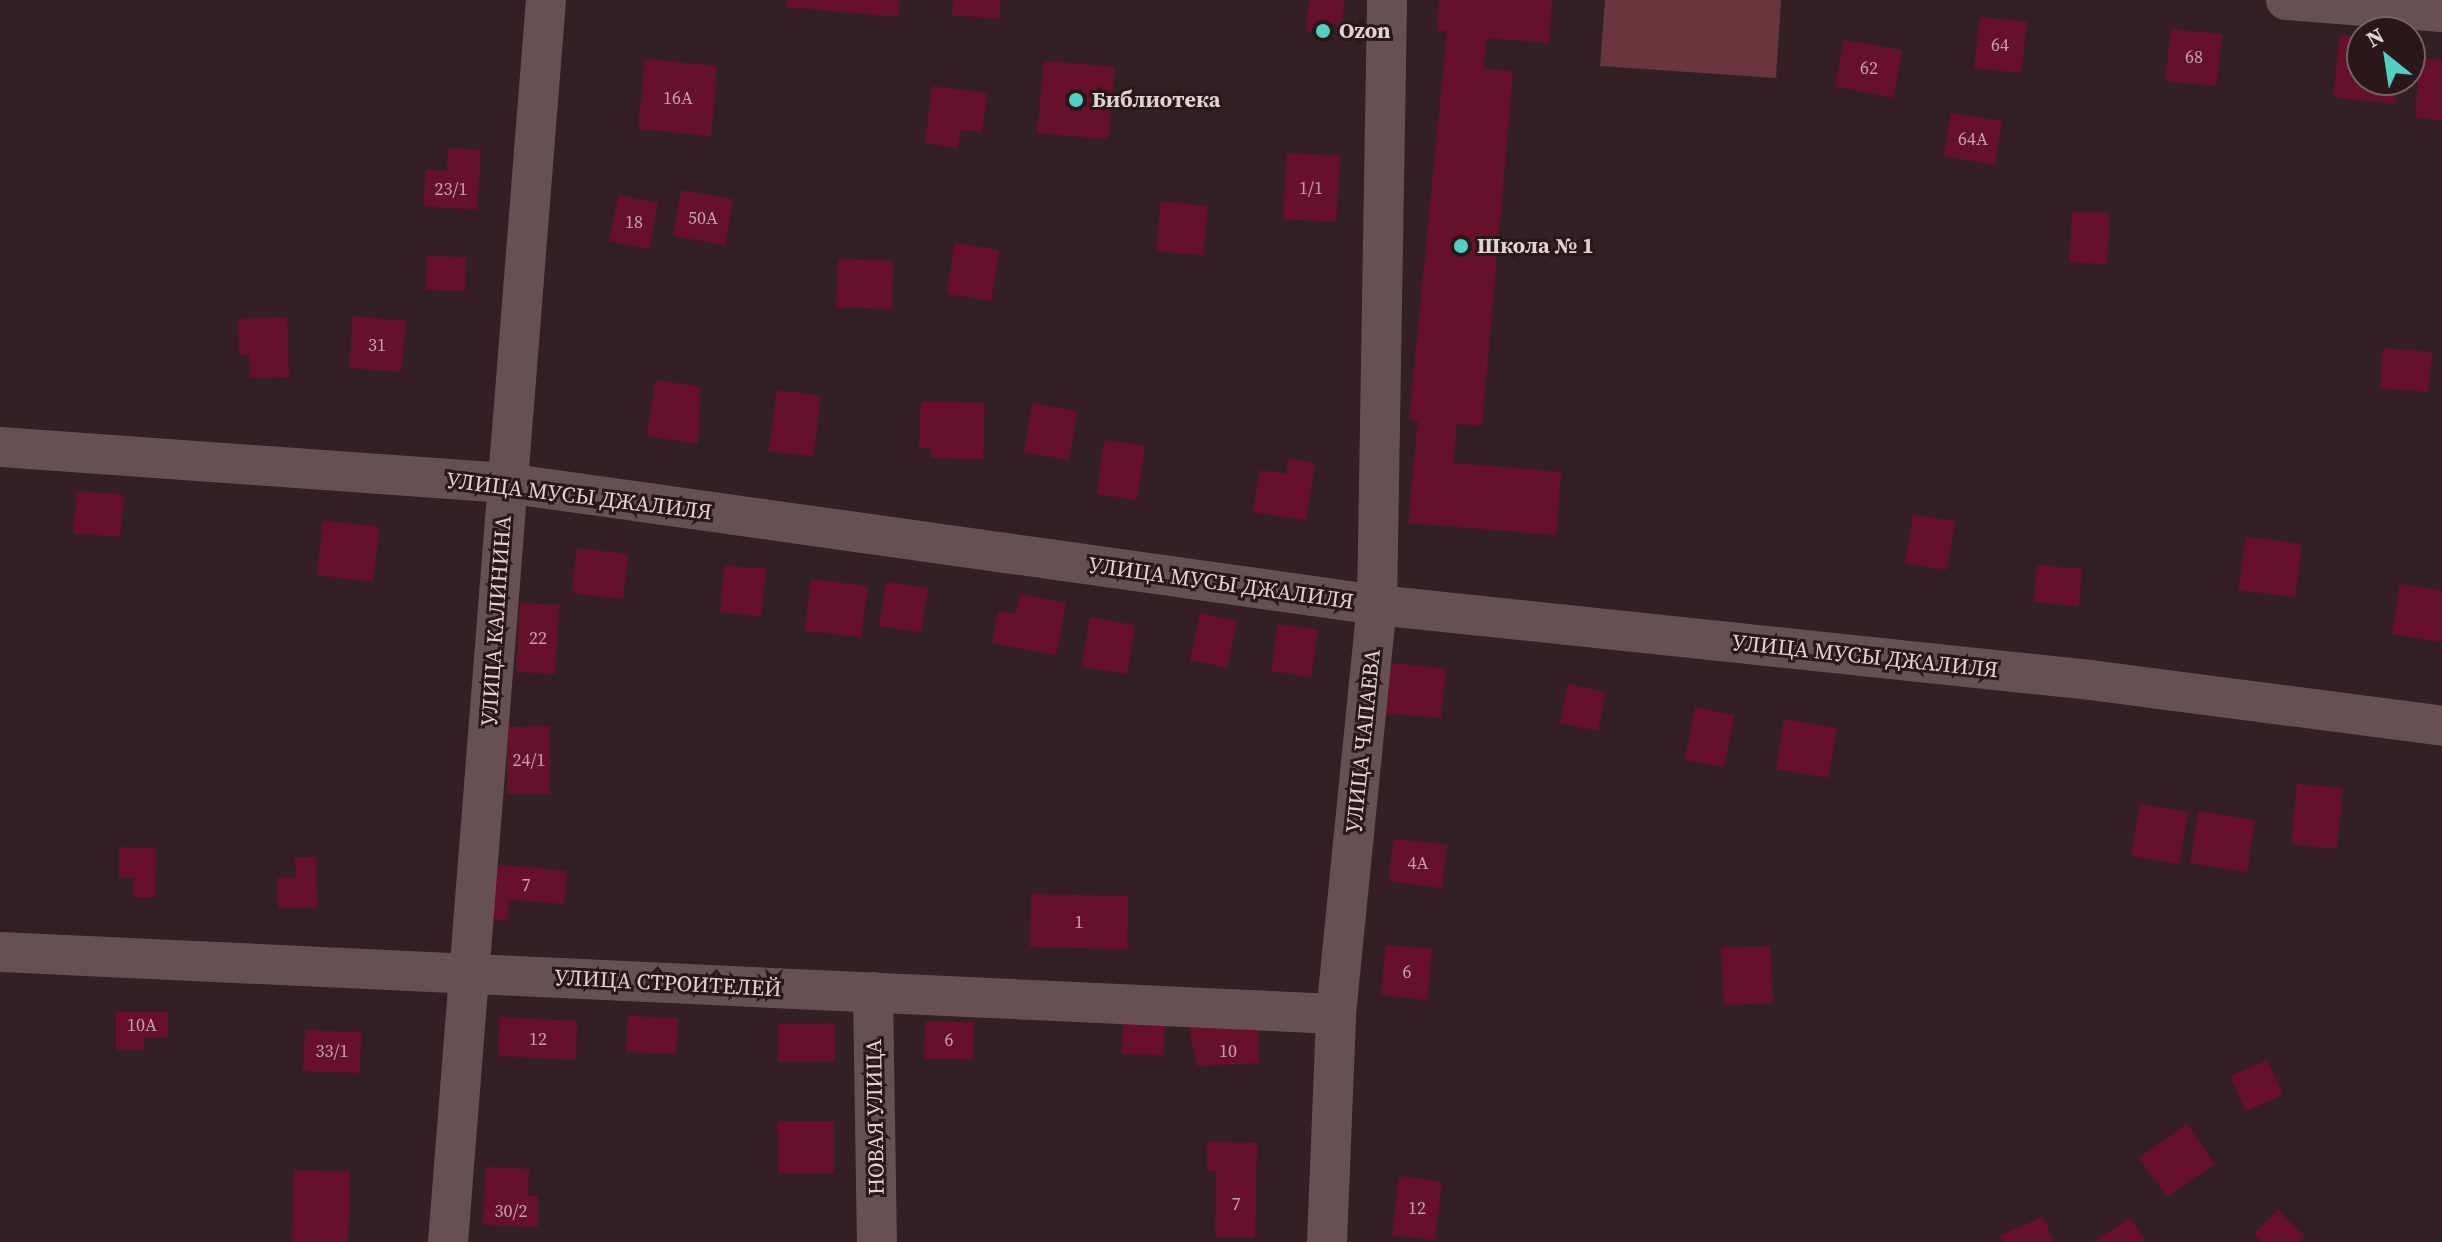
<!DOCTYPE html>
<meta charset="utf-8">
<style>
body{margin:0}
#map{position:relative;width:2442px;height:1242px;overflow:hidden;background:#342024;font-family:"Source Serif 4",serif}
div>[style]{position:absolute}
.green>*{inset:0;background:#693640}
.building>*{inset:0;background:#67102c}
.minor>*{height:40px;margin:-20px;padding:0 20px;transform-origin:20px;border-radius:20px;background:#675054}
.dots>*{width:22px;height:22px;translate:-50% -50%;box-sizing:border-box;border:4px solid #2a171a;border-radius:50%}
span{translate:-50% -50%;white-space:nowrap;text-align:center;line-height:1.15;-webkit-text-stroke:6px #2a171a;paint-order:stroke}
.number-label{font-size:18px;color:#c2a2ab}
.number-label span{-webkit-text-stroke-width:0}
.poi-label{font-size:22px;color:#e1d3d5;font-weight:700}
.left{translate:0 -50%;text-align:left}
.street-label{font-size:22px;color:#e1d3d5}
.north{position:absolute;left:2346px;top:16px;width:80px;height:80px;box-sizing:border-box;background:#2a171a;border:2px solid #736265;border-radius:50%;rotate:330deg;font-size:22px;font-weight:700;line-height:32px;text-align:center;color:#e1d3d5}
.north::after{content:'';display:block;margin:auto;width:28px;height:36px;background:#55cec4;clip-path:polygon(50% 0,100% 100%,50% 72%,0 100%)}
</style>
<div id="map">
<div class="green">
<i style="clip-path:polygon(1605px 0,1781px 0,1776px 78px,1600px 66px)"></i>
</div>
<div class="building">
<i style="clip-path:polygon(787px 0,900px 0,898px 17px,786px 7px)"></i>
<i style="clip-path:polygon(953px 0,1001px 0,999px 19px,952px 15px)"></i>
<i style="clip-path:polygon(1309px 0,1344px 0,1342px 25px,1328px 23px,1326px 34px,1306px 32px)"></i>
<i style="clip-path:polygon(1439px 0,1552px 0,1549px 43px,1486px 38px,1483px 69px,1513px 71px,1482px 426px,1457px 424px,1453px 463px,1561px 472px,1556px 535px,1408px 523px,1418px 421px,1409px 420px,1447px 31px,1437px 30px)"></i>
<i style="clip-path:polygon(1980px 17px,2027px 22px,2021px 73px,1974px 68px)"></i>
<i style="clip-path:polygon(2171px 29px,2222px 34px,2216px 86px,2165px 81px)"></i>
<i style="clip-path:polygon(2340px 35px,2362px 37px,2362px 80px,2398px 80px,2395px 104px,2333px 97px)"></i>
<i style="clip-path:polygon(1844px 40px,1902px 50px,1893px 98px,1835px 86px)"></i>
<i style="clip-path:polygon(2420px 58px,2442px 60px,2442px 120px,2415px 118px)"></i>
<i style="clip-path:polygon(645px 59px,717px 66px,711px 136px,638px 129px)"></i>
<i style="clip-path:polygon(1044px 61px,1115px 67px,1108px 139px,1037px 133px)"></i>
<i style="clip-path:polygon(932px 86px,987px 93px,982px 132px,961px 129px,958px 148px,925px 143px)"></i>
<i style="clip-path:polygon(1951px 113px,2002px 121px,1995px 165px,1944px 156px)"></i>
<i style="clip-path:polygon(448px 148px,481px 150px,477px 210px,423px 206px,426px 170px,447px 171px)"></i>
<i style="clip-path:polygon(1287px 153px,1340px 156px,1336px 222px,1283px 219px)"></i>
<i style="clip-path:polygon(681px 190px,733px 199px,725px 245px,673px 236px)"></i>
<i style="clip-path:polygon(619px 195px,658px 203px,649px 249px,609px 241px)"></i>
<i style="clip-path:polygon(1161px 202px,1208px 206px,1203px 255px,1156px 251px)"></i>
<i style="clip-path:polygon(2072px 212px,2110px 213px,2107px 264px,2069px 262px)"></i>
<i style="clip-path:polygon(955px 243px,999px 250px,991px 301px,947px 294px)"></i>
<i style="clip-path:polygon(427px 256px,466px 257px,465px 291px,426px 290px)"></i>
<i style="clip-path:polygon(838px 259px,893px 261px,892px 309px,836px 307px)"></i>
<i style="clip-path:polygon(353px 316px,406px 321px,401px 372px,349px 368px)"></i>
<i style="clip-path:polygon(287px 317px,289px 377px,250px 378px,249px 355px,239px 355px,238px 319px)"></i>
<i style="clip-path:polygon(2383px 348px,2432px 352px,2428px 392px,2380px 388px)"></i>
<i style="clip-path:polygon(655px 380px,700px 387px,698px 444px,647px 436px)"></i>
<i style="clip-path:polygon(777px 390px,821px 396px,813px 456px,769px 451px)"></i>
<i style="clip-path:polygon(921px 401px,985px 403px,983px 459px,931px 458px,931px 449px,919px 448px)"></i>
<i style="clip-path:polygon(1032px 403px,1077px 411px,1069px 460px,1024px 452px)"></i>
<i style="clip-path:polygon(1104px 440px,1145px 446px,1137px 500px,1097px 494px)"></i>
<i style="clip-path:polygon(1289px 459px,1315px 463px,1306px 520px,1253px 512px,1260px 470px,1286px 474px)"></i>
<i style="clip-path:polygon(77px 491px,124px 495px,120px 537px,73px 533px)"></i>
<i style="clip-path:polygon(1913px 515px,1955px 521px,1947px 570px,1905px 563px)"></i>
<i style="clip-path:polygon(323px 521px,379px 527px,373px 582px,317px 575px)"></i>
<i style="clip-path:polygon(2246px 537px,2302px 544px,2295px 597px,2238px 590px)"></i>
<i style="clip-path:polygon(577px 548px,628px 554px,623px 599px,572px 593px)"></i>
<i style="clip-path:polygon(724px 565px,766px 569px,761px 616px,720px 612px)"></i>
<i style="clip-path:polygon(2037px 565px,2082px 569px,2079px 606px,2034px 602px)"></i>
<i style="clip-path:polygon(811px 579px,868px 586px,861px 637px,805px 631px)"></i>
<i style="clip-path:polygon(886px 582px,928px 588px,921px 632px,879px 626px)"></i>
<i style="clip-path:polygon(2400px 584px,2442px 591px,2442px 642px,2392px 634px)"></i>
<i style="clip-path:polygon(1020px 594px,1066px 603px,1056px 655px,992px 643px,998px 611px,1016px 614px)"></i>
<i style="clip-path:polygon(520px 603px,559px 605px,555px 674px,516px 672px)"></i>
<i style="clip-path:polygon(1200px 613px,1237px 621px,1227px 668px,1190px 660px)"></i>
<i style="clip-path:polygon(1090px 617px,1135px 625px,1127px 674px,1082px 667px)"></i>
<i style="clip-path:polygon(1278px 624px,1318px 630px,1311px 677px,1271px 671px)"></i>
<i style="clip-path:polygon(1391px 663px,1446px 669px,1441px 718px,1386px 713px)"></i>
<i style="clip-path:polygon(1568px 684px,1605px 692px,1598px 731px,1560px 723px)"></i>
<i style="clip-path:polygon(1695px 707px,1734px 715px,1724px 767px,1685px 760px)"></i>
<i style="clip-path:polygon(1784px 719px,1837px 728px,1828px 778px,1776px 769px)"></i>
<i style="clip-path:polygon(550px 726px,550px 794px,507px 794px,507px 727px)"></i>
<i style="clip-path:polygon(2297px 784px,2343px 788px,2337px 849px,2291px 844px)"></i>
<i style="clip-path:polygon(2140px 804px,2188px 812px,2179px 864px,2131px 856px)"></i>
<i style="clip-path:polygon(2198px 811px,2255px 820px,2247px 872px,2190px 863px)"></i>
<i style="clip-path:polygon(1394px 839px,1447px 845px,1442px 888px,1388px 881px)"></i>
<i style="clip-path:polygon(119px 847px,156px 848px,155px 897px,134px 897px,134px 878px,119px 878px)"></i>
<i style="clip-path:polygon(295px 857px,316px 857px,317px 907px,278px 908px,277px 878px,296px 878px)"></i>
<i style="clip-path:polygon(488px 864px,567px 871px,564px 904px,509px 899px,507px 921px,483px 918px)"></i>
<i style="clip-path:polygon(1031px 894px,1128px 896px,1127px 949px,1030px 947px)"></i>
<i style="clip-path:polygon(1386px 945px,1432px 949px,1427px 1000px,1381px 995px)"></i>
<i style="clip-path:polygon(1770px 946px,1773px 1003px,1724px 1005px,1721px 948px)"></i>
<i style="clip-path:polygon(116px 1012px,168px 1012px,168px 1037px,144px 1037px,144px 1050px,116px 1050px)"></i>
<i style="clip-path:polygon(1123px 1013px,1165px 1013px,1164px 1055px,1122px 1054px)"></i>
<i style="clip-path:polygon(628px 1016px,678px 1018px,676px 1054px,626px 1052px)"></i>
<i style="clip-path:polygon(1187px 1016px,1258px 1028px,1259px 1063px,1197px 1066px)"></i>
<i style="clip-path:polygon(500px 1017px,577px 1021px,576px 1060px,498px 1056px)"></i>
<i style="clip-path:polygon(925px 1021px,974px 1022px,974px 1059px,924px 1059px)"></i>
<i style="clip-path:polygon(835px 1023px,835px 1062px,778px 1062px,778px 1024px)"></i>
<i style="clip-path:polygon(305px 1030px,361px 1032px,360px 1073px,303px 1071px)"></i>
<i style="clip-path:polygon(2267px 1060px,2283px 1095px,2246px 1111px,2230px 1076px)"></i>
<i style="clip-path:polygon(778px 1121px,834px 1121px,834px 1173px,778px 1173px)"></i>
<i style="clip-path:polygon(2187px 1124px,2215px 1164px,2167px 1197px,2139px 1158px)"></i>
<i style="clip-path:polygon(1207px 1142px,1257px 1143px,1255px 1237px,1215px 1237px,1216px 1171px,1207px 1171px)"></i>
<i style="clip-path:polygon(486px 1167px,529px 1169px,528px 1196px,538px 1196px,538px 1227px,483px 1225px)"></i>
<i style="clip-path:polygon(294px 1170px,350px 1172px,348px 1242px,292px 1242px)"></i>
<i style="clip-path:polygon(1399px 1176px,1442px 1182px,1435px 1240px,1392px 1235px)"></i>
<i style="clip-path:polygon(2278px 1210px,2305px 1237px,2301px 1242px,2262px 1242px,2254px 1234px)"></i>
<i style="clip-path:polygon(2043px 1217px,2054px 1242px,2003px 1242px,2000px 1235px)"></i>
<i style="clip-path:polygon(2130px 1218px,2146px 1242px,2093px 1242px)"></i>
</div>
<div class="minor">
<i style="left:2286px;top:0;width:156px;rotate:4.4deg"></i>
<i style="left:0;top:447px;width:507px;rotate:4.07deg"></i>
<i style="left:506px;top:483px;width:880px;rotate:7.97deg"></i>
<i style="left:1377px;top:605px;width:717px;rotate:6deg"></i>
<i style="left:2090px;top:680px;width:355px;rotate:7.4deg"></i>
<i style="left:0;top:952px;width:1337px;rotate:2.66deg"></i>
<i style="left:873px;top:992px;width:250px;rotate:89.1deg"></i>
<i style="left:448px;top:1242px;width:1246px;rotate:-85.49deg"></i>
<i style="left:1327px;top:1242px;width:228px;rotate:-87.7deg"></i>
<i style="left:1336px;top:1014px;width:411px;rotate:-84.3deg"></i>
<i style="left:1377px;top:605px;width:605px;rotate:-89.05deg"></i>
</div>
<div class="dots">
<i style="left:1323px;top:31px;background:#55cec4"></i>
<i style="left:1076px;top:100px;background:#55cec4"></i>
<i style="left:1461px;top:246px;background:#55cec4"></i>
</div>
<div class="number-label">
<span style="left:2000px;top:45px">64</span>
<span style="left:2194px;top:57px">68</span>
<span style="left:1869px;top:68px">62</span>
<span style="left:678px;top:98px">16А</span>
<span style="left:1973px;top:139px">64А</span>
<span style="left:1311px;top:188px">1/1</span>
<span style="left:451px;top:189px">23/1</span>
<span style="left:703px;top:218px">50А</span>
<span style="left:634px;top:222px">18</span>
<span style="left:377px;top:345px">31</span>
<span style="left:538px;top:638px">22</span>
<span style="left:529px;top:760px">24/1</span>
<span style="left:1418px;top:863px">4А</span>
<span style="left:526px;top:885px">7</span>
<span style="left:1079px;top:922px">1</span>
<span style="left:1407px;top:972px">6</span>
<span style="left:142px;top:1025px">10А</span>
<span style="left:538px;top:1039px">12</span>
<span style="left:949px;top:1040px">6</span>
<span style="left:332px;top:1051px">33/1</span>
<span style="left:1228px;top:1051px">10</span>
<span style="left:1236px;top:1204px">7</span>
<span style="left:1417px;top:1208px">12</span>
<span style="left:511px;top:1211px">30/2</span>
</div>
<div class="poi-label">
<span class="left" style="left:1339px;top:31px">Ozon</span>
<span class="left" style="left:1092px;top:100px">Библиотека</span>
<span class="left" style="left:1477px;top:246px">Школа № 1</span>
</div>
<div class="street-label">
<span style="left:579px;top:496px;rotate:7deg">УЛИЦА МУСЫ ДЖАЛИЛЯ</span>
<span style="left:1221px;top:583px;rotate:8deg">УЛИЦА МУСЫ ДЖАЛИЛЯ</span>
<span style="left:496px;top:621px;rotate:-86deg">УЛИЦА КАЛИНИНА</span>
<span style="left:1865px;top:656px;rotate:6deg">УЛИЦА МУСЫ ДЖАЛИЛЯ</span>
<span style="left:1363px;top:741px;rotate:-84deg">УЛИЦА ЧАПАЕВА</span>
<span style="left:668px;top:983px;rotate:3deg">УЛИЦА СТРОИТЕЛЕЙ</span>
<span style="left:875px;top:1117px;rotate:-91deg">НОВАЯ УЛИЦА</span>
</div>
<div class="north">N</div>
</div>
